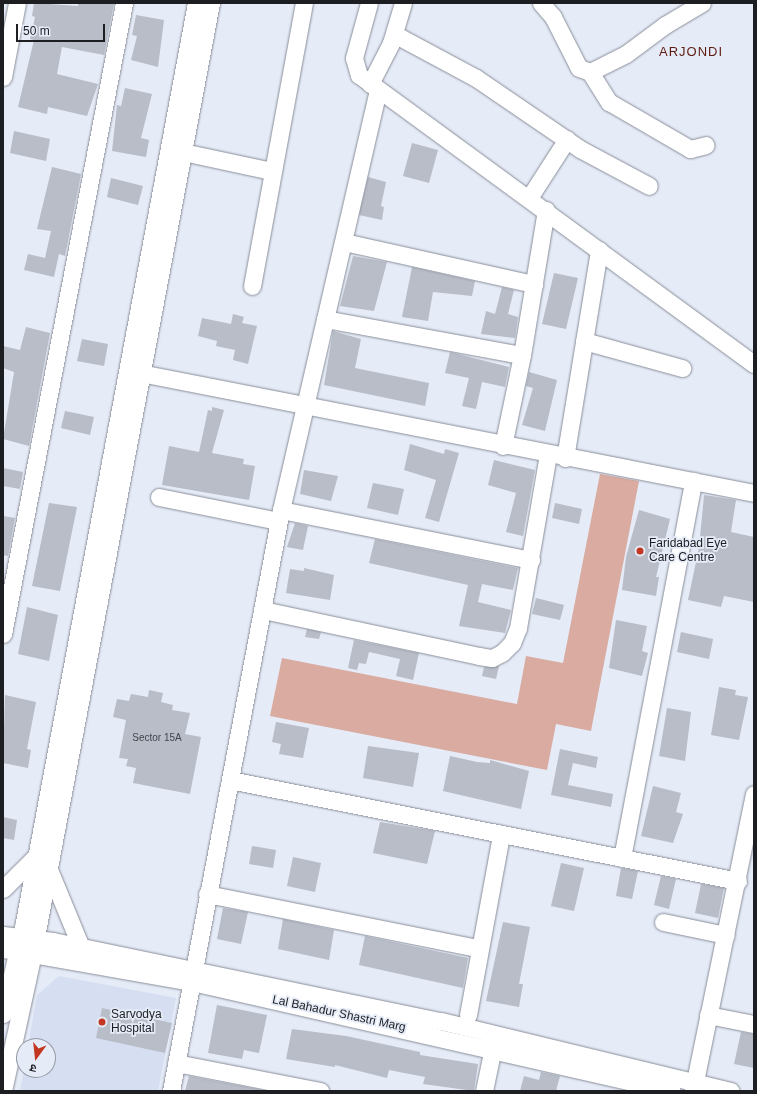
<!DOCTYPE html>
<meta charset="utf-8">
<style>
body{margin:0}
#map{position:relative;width:757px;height:1094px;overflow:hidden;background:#e5ebf7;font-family:Arial,"Noto Sans Devanagari",sans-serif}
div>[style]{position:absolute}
.built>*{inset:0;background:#d6dff2}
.green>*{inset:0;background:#d9aba1}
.building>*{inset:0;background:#b8bdc8}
.roads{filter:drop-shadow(0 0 1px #898e99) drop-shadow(0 0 1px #898e99)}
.minor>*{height:17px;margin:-8.5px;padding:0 8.5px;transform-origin:8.5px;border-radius:8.5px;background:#fff}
.dots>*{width:11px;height:11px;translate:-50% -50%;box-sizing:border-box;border:2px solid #e5ebf7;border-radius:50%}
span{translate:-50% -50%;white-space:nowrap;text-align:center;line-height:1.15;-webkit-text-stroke:3.5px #e5ebf7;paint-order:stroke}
.number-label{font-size:10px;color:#43464c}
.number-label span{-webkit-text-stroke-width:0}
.poi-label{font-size:12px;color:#1c1e22}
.left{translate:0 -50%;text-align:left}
.street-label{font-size:12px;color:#1c1e22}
.neighbourhood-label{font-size:13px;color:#5e1b10;letter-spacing:1px}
.frame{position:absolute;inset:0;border:4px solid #1c1e22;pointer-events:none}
.north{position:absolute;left:16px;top:1038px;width:40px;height:40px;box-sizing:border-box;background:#e5ebf7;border:1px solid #9599a2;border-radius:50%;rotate:195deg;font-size:11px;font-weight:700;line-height:16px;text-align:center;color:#1c1e22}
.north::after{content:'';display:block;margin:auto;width:14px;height:18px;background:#c33722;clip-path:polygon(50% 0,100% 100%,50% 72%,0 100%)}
.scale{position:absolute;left:16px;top:24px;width:89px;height:18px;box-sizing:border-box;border:2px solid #1c1e22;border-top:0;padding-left:5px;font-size:12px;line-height:14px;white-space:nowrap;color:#1c1e22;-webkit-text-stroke:3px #e5ebf7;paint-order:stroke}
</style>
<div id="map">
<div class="built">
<i style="clip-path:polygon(59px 976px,176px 998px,158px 1091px,20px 1091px,24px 1068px,48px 1070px,48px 1046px,28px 1046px,37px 995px)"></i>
</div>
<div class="green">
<i style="clip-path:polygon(600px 474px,639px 481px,591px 731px,556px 724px,547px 770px,270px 716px,282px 658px,517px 704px,526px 656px,563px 663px)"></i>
</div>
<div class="building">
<i style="clip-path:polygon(34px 3px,78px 6px,78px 3px,114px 3px,104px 55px,62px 47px,57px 74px,98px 84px,87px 116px,48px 107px,47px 114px,18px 107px,34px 40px,30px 39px,35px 17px,32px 16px)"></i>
<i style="clip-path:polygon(136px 15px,164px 20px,158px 67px,131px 60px,137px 36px,132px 35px)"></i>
<i style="clip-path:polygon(125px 88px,152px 94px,141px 138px,149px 140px,146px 157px,112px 151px,117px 105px,121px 106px)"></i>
<i style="clip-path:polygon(14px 131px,50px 139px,46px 161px,10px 153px)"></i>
<i style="clip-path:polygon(412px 143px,438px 150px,429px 183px,403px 176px)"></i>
<i style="clip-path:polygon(52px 167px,81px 174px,65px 256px,59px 254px,54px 277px,24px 270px,28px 254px,45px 258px,51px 231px,37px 229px)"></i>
<i style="clip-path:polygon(368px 177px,386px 182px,381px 206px,384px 207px,382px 220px,359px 215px)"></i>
<i style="clip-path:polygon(111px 178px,143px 186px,138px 205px,107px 197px)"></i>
<i style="clip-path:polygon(353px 256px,387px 262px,374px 311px,340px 306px)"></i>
<i style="clip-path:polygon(412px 267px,475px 281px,472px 296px,433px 292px,428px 321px,402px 317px)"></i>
<i style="clip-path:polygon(554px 273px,578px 278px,566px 329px,542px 324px)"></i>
<i style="clip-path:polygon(502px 287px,514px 290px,508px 314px,518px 317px,515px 338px,481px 334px,486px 311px,495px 314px)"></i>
<i style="clip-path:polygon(233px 314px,244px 317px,242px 323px,257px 326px,248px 364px,233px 360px,235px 350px,216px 346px,217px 341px,198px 336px,202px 318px,231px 324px)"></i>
<i style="clip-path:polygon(26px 327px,50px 333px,29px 446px,3px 439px,14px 372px,3px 368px,3px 346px,20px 350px)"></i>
<i style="clip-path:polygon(333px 331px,361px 339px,355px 368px,429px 383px,425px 406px,324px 385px)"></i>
<i style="clip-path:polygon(82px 339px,108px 344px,104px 366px,77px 361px)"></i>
<i style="clip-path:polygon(450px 352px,509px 367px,505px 387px,482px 382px,476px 409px,462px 406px,469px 378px,445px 373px)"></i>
<i style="clip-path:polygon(529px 372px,557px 380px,545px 431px,522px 425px,533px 388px,526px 386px)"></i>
<i style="clip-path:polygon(212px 407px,224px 410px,212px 453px,244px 459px,243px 464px,255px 466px,249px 500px,162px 485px,169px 446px,199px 452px,208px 410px,212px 411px)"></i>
<i style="clip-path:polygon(65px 411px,94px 417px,90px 435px,61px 428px)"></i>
<i style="clip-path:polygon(410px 444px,444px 454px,445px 449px,459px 453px,439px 522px,425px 518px,436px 480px,404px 470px)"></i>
<i style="clip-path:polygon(494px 460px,535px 470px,523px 536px,506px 532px,516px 493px,488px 485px)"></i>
<i style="clip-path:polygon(3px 468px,23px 472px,20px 489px,3px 486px)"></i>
<i style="clip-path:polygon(304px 470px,338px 476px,331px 501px,300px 494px)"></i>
<i style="clip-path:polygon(373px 483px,404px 489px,398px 515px,367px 508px)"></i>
<i style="clip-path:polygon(704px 495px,736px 500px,731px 532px,754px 537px,754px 602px,724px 596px,721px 607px,688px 600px,699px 548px)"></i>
<i style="clip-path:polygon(49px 503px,77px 507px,60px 591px,32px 586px)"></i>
<i style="clip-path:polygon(555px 503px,582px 509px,579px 524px,552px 518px)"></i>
<i style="clip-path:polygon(639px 510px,670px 519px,656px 577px,659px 577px,656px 596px,622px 590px,626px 557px)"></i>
<i style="clip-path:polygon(3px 516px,15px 518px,8px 556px,3px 555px)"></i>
<i style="clip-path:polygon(295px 523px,308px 526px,303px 550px,287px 547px)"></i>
<i style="clip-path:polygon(375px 539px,518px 568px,513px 590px,482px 584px,478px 602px,511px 610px,505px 633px,459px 626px,468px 585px,369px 563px)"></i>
<i style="clip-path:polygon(304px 568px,334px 575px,330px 600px,286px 593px,290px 569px,304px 571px)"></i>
<i style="clip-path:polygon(536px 598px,564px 605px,560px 620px,532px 614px)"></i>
<i style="clip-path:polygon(27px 607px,58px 615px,49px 661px,18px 654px)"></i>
<i style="clip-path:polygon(616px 620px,647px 626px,642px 651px,648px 653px,642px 676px,609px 668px)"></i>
<i style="clip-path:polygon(307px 629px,321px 632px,319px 639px,305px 637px)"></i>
<i style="clip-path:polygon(681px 632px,713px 639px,709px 659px,677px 652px)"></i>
<i style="clip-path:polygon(354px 640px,419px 653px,413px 680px,396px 676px,400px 659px,369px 652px,366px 664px,359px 663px,357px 670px,348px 668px)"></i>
<i style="clip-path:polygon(499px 666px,496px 679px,482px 676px,484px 667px)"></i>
<i style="clip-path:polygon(719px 687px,736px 690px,735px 695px,748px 697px,739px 740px,711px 735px)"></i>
<i style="clip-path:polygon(149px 690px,163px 693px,161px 702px,173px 705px,172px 710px,190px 713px,185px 734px,201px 737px,190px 794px,133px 783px,136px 768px,126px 766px,128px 759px,119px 758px,126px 720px,113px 717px,117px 699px,129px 701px,131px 694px,148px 697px)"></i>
<i style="clip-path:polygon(5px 695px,36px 702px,27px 749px,31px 750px,28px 768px,3px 763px)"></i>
<i style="clip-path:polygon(667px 708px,691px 712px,685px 761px,659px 756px)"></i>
<i style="clip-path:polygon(276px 722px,309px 728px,303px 758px,279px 754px,281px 744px,272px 742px)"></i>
<i style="clip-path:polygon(368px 746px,419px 753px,413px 787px,363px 778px)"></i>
<i style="clip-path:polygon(560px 749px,598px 757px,596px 768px,573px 763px,568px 785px,613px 794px,611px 807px,551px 795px)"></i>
<i style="clip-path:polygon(450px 756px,477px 762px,490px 763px,490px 760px,529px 771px,521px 809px,443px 791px)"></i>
<i style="clip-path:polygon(653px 786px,681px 793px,676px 812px,683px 814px,673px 843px,641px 836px)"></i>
<i style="clip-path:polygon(3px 817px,17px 820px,14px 840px,3px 838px)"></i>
<i style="clip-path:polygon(380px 822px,435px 831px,427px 864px,373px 853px)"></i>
<i style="clip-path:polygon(252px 846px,276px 850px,273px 868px,249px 864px)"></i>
<i style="clip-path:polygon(293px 857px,321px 863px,315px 892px,287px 886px)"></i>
<i style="clip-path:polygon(561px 863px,584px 868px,574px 911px,551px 906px)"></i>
<i style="clip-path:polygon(621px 868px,638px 871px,632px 899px,616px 896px)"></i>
<i style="clip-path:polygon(661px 876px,676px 879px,669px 909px,654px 905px)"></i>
<i style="clip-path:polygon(701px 884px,724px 888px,718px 918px,695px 913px)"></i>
<i style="clip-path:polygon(223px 908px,248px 912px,241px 944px,217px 939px)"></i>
<i style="clip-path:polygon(283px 919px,334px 930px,329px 960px,278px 949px)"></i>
<i style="clip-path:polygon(503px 922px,530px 927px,519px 984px,523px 984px,519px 1007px,486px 1001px)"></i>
<i style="clip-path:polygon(365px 936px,468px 958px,463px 988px,359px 965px)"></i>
<i style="clip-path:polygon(217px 1005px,267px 1015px,259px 1053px,244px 1050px,242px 1059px,208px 1053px)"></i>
<i style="clip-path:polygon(102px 1008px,172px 1023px,165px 1053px,96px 1038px)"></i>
<i style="clip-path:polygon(292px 1029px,346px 1036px,420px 1052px,420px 1055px,478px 1064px,474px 1091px,423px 1084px,425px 1077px,389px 1070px,387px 1078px,335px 1065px,335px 1067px,286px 1059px)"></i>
<i style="clip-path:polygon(741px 1032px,754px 1034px,754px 1068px,734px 1064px)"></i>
<i style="clip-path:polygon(541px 1072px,560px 1076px,556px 1091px,520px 1091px,524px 1076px,539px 1080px)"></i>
<i style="clip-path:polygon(189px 1076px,268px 1091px,185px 1091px)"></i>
</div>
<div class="roads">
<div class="minor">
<i style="left:369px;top:3px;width:57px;rotate:105.3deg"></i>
<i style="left:354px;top:58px;width:18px;rotate:74deg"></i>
<i style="left:359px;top:75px;width:489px;rotate:36.2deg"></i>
<i style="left:541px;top:3px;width:18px;rotate:49deg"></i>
<i style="left:553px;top:17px;width:57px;rotate:63deg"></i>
<i style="left:579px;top:68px;width:12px;rotate:20deg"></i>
<i style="left:590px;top:72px;width:40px;rotate:-26.6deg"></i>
<i style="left:626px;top:54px;width:49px;rotate:-36.6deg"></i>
<i style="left:665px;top:25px;width:43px;rotate:-30.7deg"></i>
<i style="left:394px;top:34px;width:93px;rotate:28.2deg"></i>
<i style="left:476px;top:78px;width:126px;rotate:34.3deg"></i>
<i style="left:580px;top:149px;width:78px;rotate:28.2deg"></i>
<i style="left:590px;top:72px;width:36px;rotate:58deg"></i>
<i style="left:609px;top:102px;width:94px;rotate:30.1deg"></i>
<i style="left:690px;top:149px;width:16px;rotate:-14deg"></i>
<i style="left:3px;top:77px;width:75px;rotate:-79.3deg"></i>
<i style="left:370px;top:84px;width:46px;rotate:-62.9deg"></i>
<i style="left:391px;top:43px;width:42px;rotate:-73.3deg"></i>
<i style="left:183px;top:152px;width:91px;rotate:12.1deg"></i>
<i style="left:529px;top:198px;width:70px;rotate:-57.2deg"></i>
<i style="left:344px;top:242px;width:195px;rotate:12.5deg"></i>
<i style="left:252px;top:286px;width:288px;rotate:-79.6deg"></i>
<i style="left:325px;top:319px;width:200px;rotate:10.4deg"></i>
<i style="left:584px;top:341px;width:102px;rotate:15.4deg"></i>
<i style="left:130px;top:371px;width:636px;rotate:11.06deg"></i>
<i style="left:503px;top:446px;width:93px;rotate:-78.2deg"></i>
<i style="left:522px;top:355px;width:147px;rotate:-80.6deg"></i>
<i style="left:565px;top:458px;width:211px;rotate:-80.7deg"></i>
<i style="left:159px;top:497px;width:121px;rotate:11.4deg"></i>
<i style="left:281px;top:510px;width:255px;rotate:11.3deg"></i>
<i style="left:263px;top:610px;width:221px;rotate:12deg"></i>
<i style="left:479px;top:656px;width:13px;rotate:9deg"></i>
<i style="left:492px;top:658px;width:11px;rotate:-27deg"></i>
<i style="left:502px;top:653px;width:14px;rotate:-45deg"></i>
<i style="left:512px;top:643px;width:16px;rotate:-68deg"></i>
<i style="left:518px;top:628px;width:176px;rotate:-80.2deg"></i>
<i style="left:3px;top:634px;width:642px;rotate:-79.14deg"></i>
<i style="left:230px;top:780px;width:518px;rotate:11.24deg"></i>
<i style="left:622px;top:858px;width:384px;rotate:-79.3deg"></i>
<i style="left:48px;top:867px;width:87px;rotate:67.6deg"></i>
<i style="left:3px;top:889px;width:45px;rotate:-45deg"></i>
<i style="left:207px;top:894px;width:276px;rotate:11.3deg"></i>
<i style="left:663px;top:922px;width:64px;rotate:11.7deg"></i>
<i style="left:3px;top:935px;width:50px;rotate:6.8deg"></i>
<i style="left:53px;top:941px;width:396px;rotate:11.7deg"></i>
<i style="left:441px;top:1021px;width:298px;rotate:13.6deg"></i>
<i style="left:3px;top:949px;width:192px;rotate:9.9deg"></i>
<i style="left:192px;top:982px;width:492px;rotate:12.8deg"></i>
<i style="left:3px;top:1014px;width:94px;rotate:-77.1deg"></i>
<i style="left:24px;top:922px;width:935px;rotate:-79.4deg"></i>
<i style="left:468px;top:1015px;width:182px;rotate:-79.6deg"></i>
<i style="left:708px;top:1015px;width:47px;rotate:11.1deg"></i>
<i style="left:176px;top:1063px;width:147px;rotate:11deg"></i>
<i style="left:3px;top:1091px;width:141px;rotate:-77.7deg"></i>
<i style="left:33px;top:953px;width:967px;rotate:-79.39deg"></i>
<i style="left:171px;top:1091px;width:591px;rotate:-79.28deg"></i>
<i style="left:281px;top:510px;width:430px;rotate:-77deg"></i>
<i style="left:484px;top:1091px;width:54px;rotate:-78.3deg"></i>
<i style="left:693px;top:1091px;width:303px;rotate:-78.4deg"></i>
</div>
</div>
<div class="dots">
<i style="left:640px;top:551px;background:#c33722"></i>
<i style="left:102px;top:1022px;background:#c33722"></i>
</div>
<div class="number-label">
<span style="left:157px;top:738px">Sector 15A</span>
</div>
<div class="poi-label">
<span class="left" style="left:649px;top:551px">Faridabad Eye<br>Care Centre</span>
<span class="left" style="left:111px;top:1022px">Sarvodya<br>Hospital</span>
</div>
<div class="street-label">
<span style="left:339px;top:1014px;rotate:12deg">Lal Bahadur Shastri Marg</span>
</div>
<div class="neighbourhood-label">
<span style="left:691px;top:52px">ARJONDI</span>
</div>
<div class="frame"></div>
<div class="north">उ</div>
<div class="scale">50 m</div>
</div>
